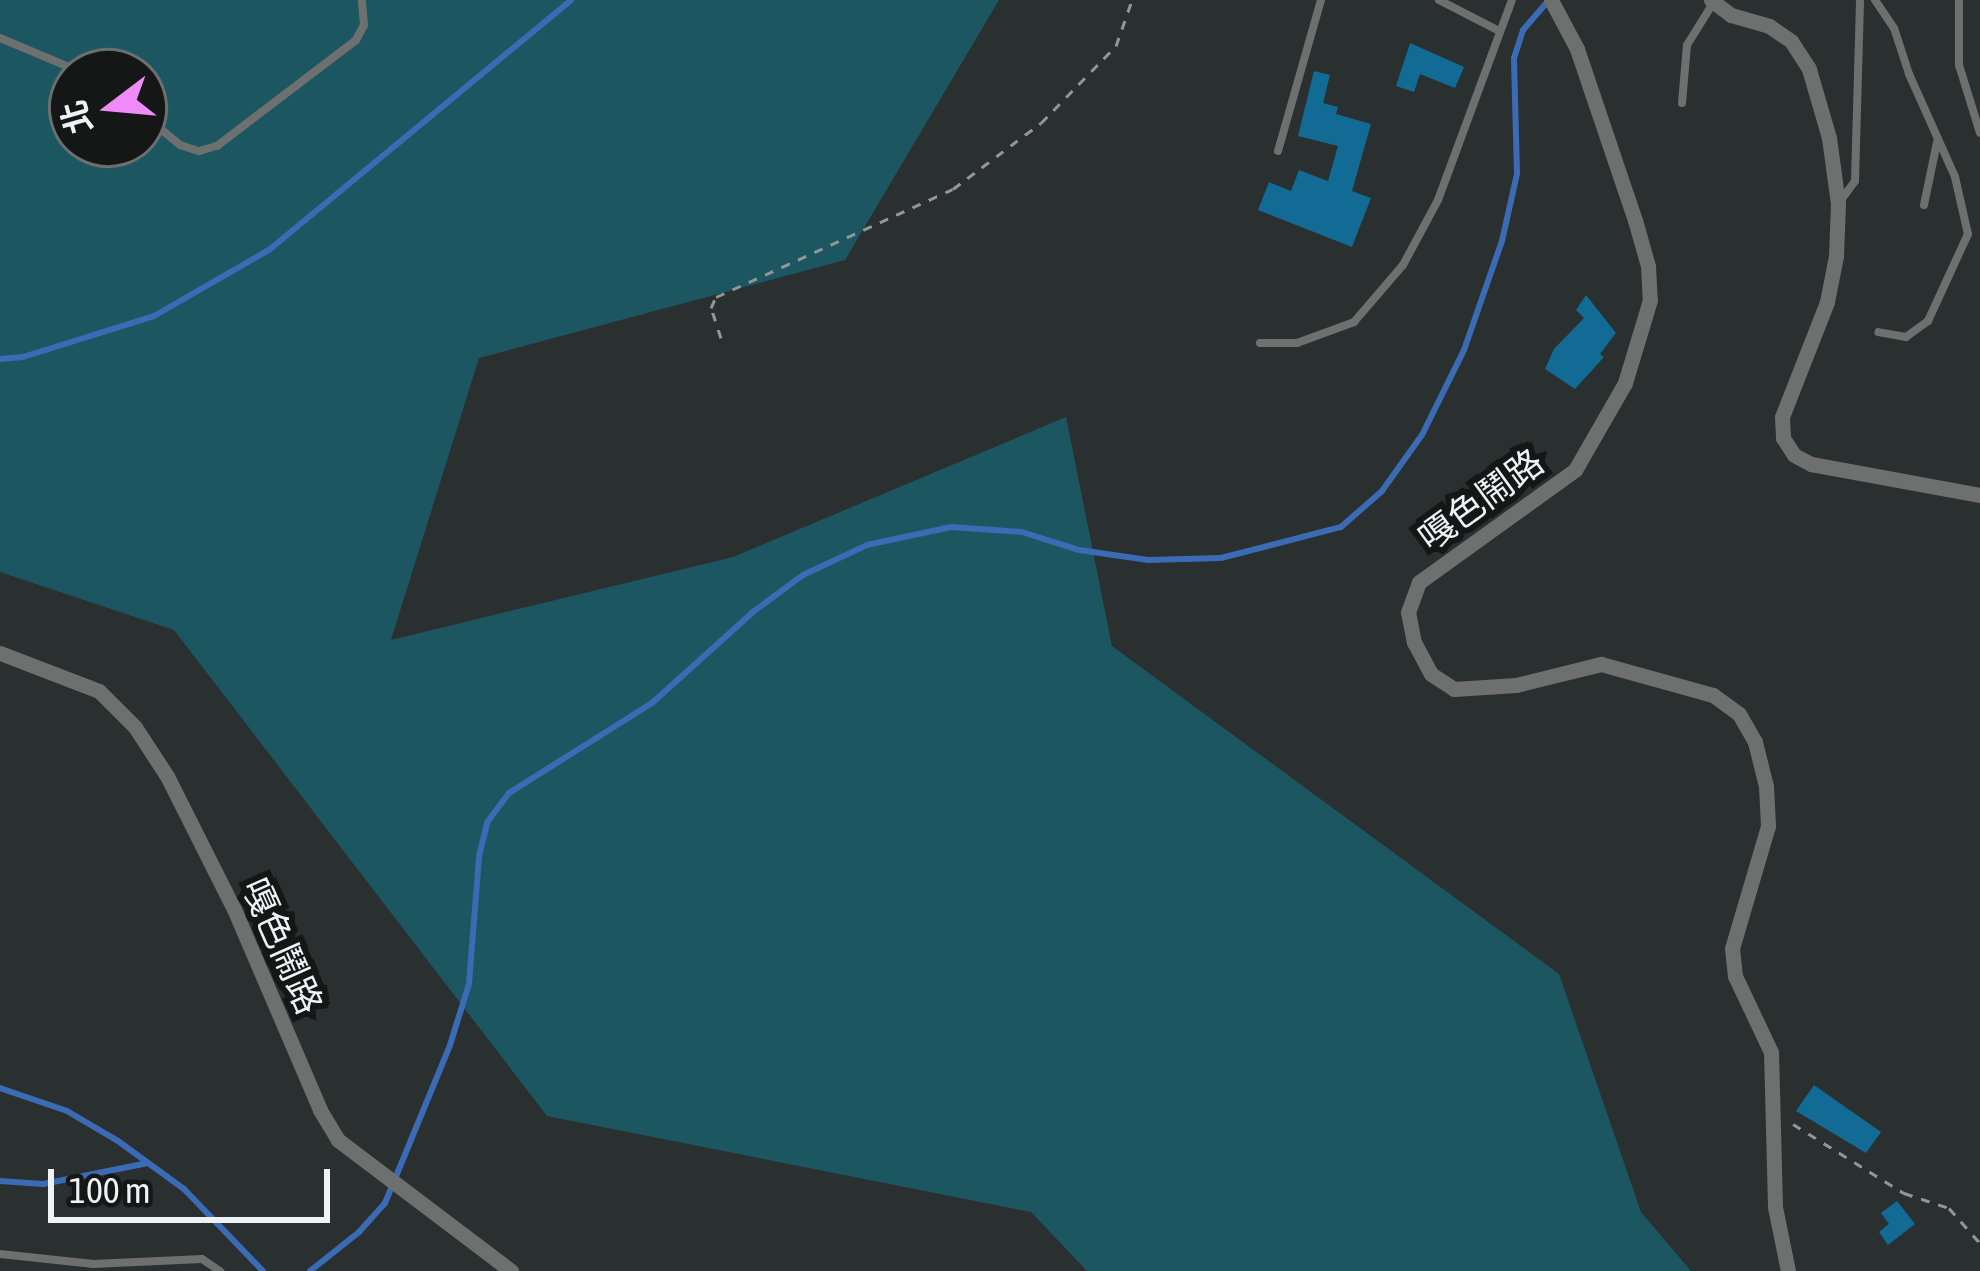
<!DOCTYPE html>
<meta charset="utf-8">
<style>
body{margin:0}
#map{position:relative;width:1980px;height:1271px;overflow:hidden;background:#2a2f30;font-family:"Asap Condensed","Noto Sans TC",sans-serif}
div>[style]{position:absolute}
.green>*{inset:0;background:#1c5661}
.stream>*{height:6px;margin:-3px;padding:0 3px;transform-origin:3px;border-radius:3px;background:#3a6bb4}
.building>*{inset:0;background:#126b94}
.path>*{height:3px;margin-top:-1.5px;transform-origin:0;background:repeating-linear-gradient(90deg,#929697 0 9px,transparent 0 18px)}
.service>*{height:8px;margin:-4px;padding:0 4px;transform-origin:4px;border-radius:4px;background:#6e7070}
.minor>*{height:15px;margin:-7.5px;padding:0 7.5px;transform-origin:7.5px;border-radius:7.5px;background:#6e7070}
span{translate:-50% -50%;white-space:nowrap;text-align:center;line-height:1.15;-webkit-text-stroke:12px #151717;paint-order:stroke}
.street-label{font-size:36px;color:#eff2f2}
.north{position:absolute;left:48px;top:48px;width:120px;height:120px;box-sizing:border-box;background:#151717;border:3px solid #6c6f6f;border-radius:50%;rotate:254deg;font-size:33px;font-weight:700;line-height:48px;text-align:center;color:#eff2f2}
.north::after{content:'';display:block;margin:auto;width:42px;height:54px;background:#ef8bf7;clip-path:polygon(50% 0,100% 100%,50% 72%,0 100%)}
.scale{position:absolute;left:48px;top:1169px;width:282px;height:54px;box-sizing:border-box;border:6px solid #eff2f2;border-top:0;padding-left:15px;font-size:36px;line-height:42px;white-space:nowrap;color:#eff2f2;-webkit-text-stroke:9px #151717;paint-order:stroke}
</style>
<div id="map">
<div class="green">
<i style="clip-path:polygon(evenodd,0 0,999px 0,845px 260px,479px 358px,391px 640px,733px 557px,1066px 417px,1112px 646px,1559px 974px,1641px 1212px,1691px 1271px,1087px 1271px,1031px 1212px,547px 1116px,174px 630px,0 572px,0 0,72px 72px,144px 72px,144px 144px,72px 144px,72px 72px)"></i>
</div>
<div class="stream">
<i style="left:0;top:359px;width:23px;rotate:-5deg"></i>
<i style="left:23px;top:357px;width:137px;rotate:-17.4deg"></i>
<i style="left:154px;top:316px;width:133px;rotate:-29.9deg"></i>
<i style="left:269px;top:250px;width:392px;rotate:-39.6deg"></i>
<i style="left:0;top:1088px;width:71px;rotate:18.9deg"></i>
<i style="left:67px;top:1111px;width:59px;rotate:30.5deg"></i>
<i style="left:118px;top:1141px;width:82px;rotate:36deg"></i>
<i style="left:184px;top:1189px;width:114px;rotate:46.1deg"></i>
<i style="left:0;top:1181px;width:43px;rotate:4deg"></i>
<i style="left:43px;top:1184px;width:107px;rotate:-11.3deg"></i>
<i style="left:310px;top:1271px;width:63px;rotate:-38.5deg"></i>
<i style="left:359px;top:1232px;width:39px;rotate:-48deg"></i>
<i style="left:385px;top:1203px;width:171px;rotate:-67.6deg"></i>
<i style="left:450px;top:1045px;width:64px;rotate:-72.7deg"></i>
<i style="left:469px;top:984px;width:128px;rotate:-85.5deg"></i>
<i style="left:479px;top:856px;width:36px;rotate:-76deg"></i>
<i style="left:488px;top:821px;width:35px;rotate:-53deg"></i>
<i style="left:509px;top:793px;width:169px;rotate:-32.2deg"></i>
<i style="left:652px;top:703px;width:136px;rotate:-42deg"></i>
<i style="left:753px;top:612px;width:62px;rotate:-36.5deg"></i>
<i style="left:803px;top:575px;width:71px;rotate:-25.1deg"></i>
<i style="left:867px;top:545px;width:86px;rotate:-12.1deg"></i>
<i style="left:951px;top:527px;width:71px;rotate:4deg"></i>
<i style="left:1022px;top:532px;width:60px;rotate:17.5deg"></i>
<i style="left:1079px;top:550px;width:70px;rotate:8.2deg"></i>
<i style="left:1148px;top:560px;width:73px;rotate:-1.6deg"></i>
<i style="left:1221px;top:558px;width:124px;rotate:-14.5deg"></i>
<i style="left:1341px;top:527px;width:55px;rotate:-41.3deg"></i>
<i style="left:1382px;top:491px;width:69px;rotate:-54.5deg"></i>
<i style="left:1422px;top:435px;width:95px;rotate:-63.7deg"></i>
<i style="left:1464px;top:350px;width:115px;rotate:-70.8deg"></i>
<i style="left:1502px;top:241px;width:69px;rotate:-77.4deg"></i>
<i style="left:1517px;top:174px;width:116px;rotate:-91.5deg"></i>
<i style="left:1514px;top:58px;width:29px;rotate:-72deg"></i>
<i style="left:1523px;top:30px;width:37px;rotate:-49deg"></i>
</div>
<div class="building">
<i style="clip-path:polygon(1410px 43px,1464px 67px,1455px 88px,1420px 74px,1414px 92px,1396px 86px)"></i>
<i style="clip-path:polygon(1314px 71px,1330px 75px,1323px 103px,1338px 107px,1336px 114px,1371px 124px,1352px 191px,1371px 198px,1352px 247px,1258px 210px,1269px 182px,1291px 191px,1299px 170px,1328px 181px,1338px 146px,1298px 136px)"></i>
<i style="clip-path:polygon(1586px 295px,1616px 333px,1600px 354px,1604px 357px,1575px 389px,1545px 369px,1554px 349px,1584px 318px,1576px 310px)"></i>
<i style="clip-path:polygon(1814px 1085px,1881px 1132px,1866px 1153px,1796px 1111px)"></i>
<i style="clip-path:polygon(1897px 1201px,1915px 1224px,1888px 1245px,1879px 1232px,1889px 1224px,1881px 1213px)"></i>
</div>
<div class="path">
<i style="left:721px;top:338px;width:32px;rotate:-108deg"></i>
<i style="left:711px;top:308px;width:12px;rotate:-66deg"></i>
<i style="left:716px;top:297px;width:260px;rotate:-24.5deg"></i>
<i style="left:953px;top:189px;width:110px;rotate:-36.9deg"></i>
<i style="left:1041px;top:123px;width:107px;rotate:-45.8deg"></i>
<i style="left:1116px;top:46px;width:49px;rotate:-70.8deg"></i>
<i style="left:1793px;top:1124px;width:131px;rotate:31.9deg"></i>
<i style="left:1904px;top:1193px;width:47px;rotate:18.4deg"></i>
<i style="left:1949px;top:1208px;width:47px;rotate:48.5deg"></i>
</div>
<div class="service">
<i style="left:1439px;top:0;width:65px;rotate:27.3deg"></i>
<i style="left:1875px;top:0;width:34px;rotate:56deg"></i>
<i style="left:1894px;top:28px;width:48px;rotate:71.9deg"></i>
<i style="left:1909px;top:74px;width:113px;rotate:65.9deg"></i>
<i style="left:1955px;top:177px;width:58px;rotate:77.2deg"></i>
<i style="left:1968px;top:234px;width:96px;rotate:114.7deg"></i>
<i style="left:1928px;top:321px;width:27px;rotate:144deg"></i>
<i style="left:1906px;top:337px;width:28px;rotate:-170deg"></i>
<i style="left:1959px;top:0;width:65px;rotate:90deg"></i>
<i style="left:1959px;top:65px;width:71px;rotate:72.8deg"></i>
<i style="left:0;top:38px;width:88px;rotate:22.8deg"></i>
<i style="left:1682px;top:103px;width:58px;rotate:-85.1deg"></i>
<i style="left:1687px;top:45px;width:47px;rotate:-58deg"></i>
<i style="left:144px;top:115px;width:47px;rotate:39.8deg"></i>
<i style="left:180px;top:145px;width:20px;rotate:18deg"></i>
<i style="left:199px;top:151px;width:19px;rotate:-16deg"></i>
<i style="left:217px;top:146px;width:175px;rotate:-37.3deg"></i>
<i style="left:356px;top:40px;width:17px;rotate:-62deg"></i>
<i style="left:364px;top:25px;width:25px;rotate:-95deg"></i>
<i style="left:1278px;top:151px;width:157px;rotate:-74.1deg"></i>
<i style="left:1839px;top:203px;width:27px;rotate:-54deg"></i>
<i style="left:1855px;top:181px;width:181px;rotate:-88.4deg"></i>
<i style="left:1924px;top:205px;width:64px;rotate:-78.3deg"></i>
<i style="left:1260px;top:343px;width:37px"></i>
<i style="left:1297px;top:343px;width:61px;rotate:-20.2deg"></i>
<i style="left:1354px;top:322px;width:75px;rotate:-49.3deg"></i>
<i style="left:1403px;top:265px;width:74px;rotate:-61.7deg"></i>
<i style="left:1438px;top:200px;width:213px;rotate:-69.7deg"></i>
<i style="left:0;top:1254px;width:94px;rotate:6.1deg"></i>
<i style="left:93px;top:1264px;width:109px;rotate:-2.6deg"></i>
<i style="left:202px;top:1259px;width:22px;rotate:34deg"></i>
</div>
<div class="minor">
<i style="left:1551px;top:0;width:55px;rotate:62deg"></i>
<i style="left:1577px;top:49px;width:181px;rotate:71.3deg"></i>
<i style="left:1635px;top:220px;width:48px;rotate:74.2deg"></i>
<i style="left:1648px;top:266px;width:34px;rotate:87deg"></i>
<i style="left:1650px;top:300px;width:87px;rotate:106.8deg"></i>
<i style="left:1625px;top:383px;width:100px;rotate:119.9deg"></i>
<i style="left:1575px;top:470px;width:192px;rotate:144.3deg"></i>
<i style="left:1419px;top:582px;width:32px;rotate:110deg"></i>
<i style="left:1408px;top:612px;width:31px;rotate:79deg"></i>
<i style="left:1414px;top:642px;width:36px;rotate:62deg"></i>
<i style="left:1431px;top:674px;width:27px;rotate:33deg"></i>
<i style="left:1454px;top:689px;width:62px;rotate:-3.7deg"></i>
<i style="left:1516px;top:685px;width:88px;rotate:-13.9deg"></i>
<i style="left:1601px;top:664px;width:116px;rotate:15.5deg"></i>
<i style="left:1713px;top:695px;width:32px;rotate:36deg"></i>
<i style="left:1739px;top:714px;width:32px;rotate:60deg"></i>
<i style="left:1755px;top:742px;width:45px;rotate:76deg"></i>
<i style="left:1766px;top:786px;width:40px;rotate:87.1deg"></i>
<i style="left:1768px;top:826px;width:127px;rotate:106.4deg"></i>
<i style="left:1732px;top:948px;width:28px;rotate:84deg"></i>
<i style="left:1735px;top:976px;width:84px;rotate:64.7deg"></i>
<i style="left:1771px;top:1052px;width:155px;rotate:88.5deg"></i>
<i style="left:1775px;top:1207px;width:65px;rotate:78.5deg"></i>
<i style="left:1711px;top:0;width:25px;rotate:37deg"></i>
<i style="left:1731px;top:15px;width:40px;rotate:16deg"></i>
<i style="left:1769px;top:26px;width:27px;rotate:34deg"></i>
<i style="left:1791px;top:41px;width:33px;rotate:57deg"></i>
<i style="left:1809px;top:69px;width:72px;rotate:73.8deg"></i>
<i style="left:1829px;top:138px;width:67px;rotate:82.2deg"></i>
<i style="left:1838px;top:204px;width:52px;rotate:92.2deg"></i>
<i style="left:1836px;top:256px;width:47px;rotate:101.1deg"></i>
<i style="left:1827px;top:302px;width:123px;rotate:111.4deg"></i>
<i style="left:1782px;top:417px;width:21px;rotate:87deg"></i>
<i style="left:1783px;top:438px;width:20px;rotate:57deg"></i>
<i style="left:1794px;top:455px;width:19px;rotate:28deg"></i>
<i style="left:1811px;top:464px;width:172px;rotate:10.4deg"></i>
<i style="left:0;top:653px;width:106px;rotate:21deg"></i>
<i style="left:99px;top:691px;width:51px;rotate:45deg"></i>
<i style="left:135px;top:727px;width:59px;rotate:56.9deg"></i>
<i style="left:167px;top:776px;width:149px;rotate:63.3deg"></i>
<i style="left:234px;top:909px;width:219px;rotate:66.8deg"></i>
<i style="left:320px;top:1110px;width:35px;rotate:59deg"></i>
<i style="left:338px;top:1140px;width:217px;rotate:37.1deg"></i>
</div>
<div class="street-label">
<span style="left:1481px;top:500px;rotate:-36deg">嘎色鬧路</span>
<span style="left:282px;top:946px;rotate:66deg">嘎色鬧路</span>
</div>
<div class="north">北</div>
<div class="scale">100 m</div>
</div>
